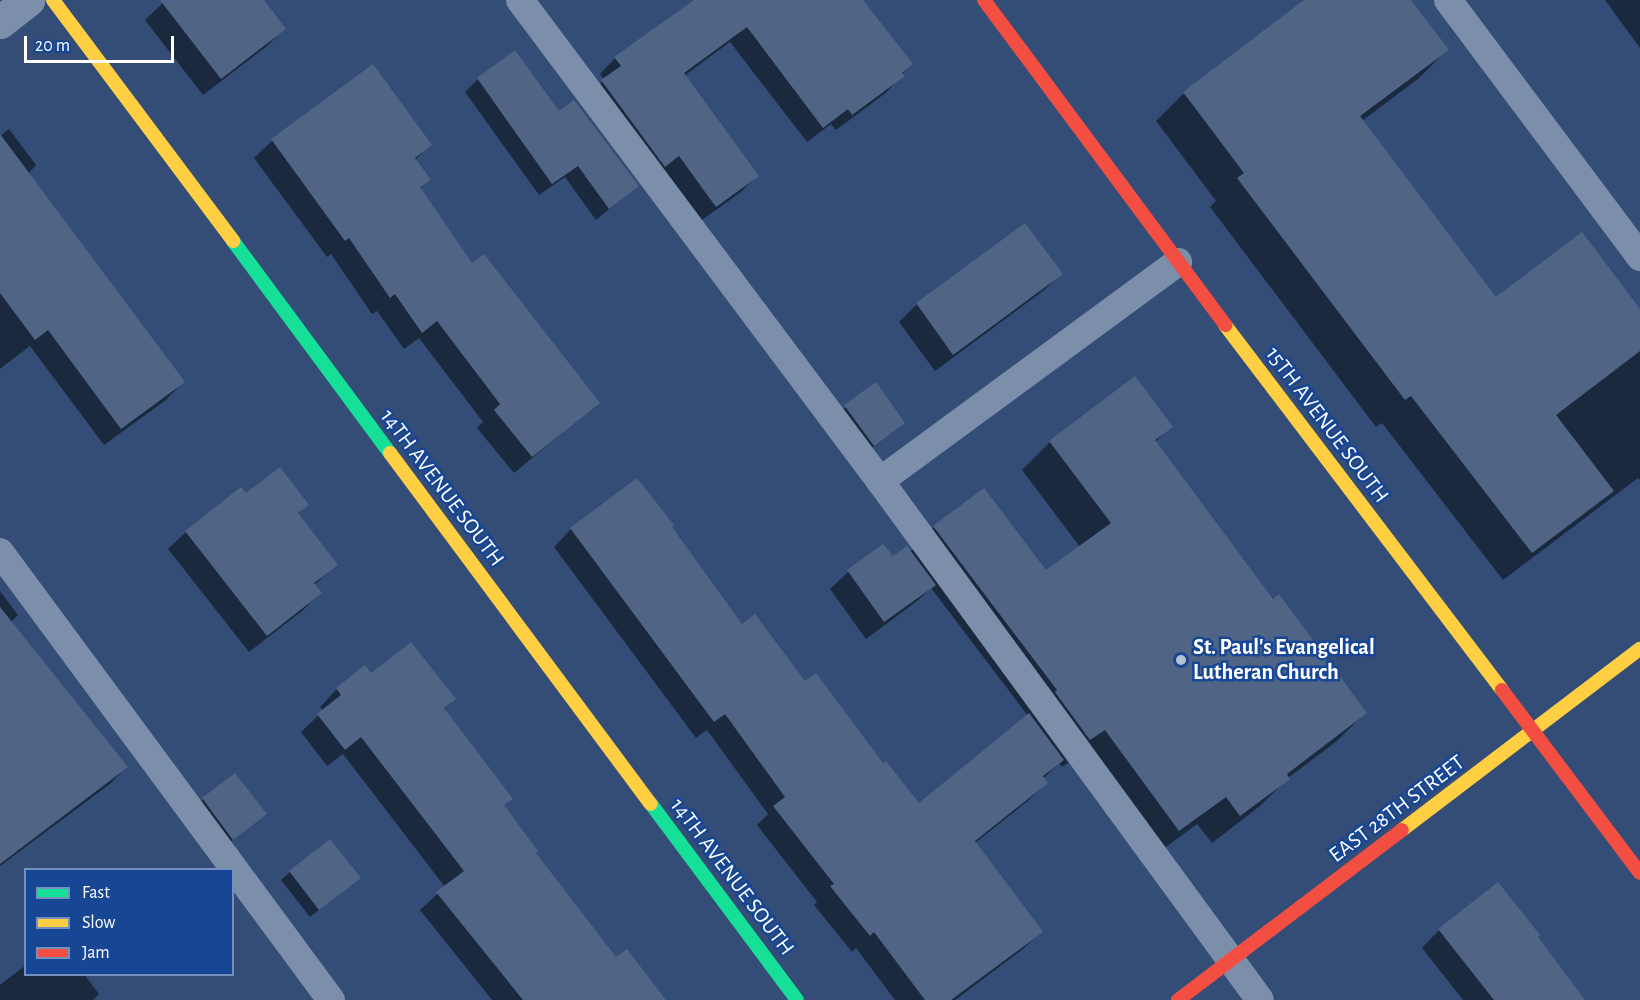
<!DOCTYPE html>
<style>
body{margin:0}
#map{position:relative;width:1640px;height:1000px;overflow:hidden;background:#334d77;font-family:"Alegreya Sans",sans-serif}
div>[style]{position:absolute}
.shadow>*{inset:0;background:#0007}
.building>*{inset:0;background:#506586}
.lane>*{height:28px;margin:-14px;padding:0 14px;transform-origin:14px;border-radius:14px;background:#7b8eaa}
.street>*{height:33px;margin:-16.5px;padding:0 16.5px;transform-origin:16.5px;border-radius:16.5px;background:#7b8eaa}
.fast>*{height:14px;margin:-7px;padding:0 7px;transform-origin:7px;border-radius:7px;background:#16e098}
.slow>*{height:14px;margin:-7px;padding:0 7px;transform-origin:7px;border-radius:7px;background:#ffcf43}
.jam>*{height:14px;margin:-7px;padding:0 7px;transform-origin:7px;border-radius:7px;background:#f24e42}
.dots>*{width:16px;height:16px;translate:-50% -50%;box-sizing:border-box;border:3px solid #164694;border-radius:50%}
span{translate:-50% -50%;white-space:nowrap;text-align:center;line-height:1.15;-webkit-text-stroke:5px #164694;paint-order:stroke}
.street-label{font-size:22px;color:#fff}
.poi-label{font-size:22px;color:#fff;font-weight:700}
.left{translate:0 -50%;text-align:left}
.legend{position:absolute;left:24px;top:868px;width:210px;height:108px;box-sizing:border-box;background:#164694;border:2px solid #7390bf;margin:0;padding:8px 10px;list-style:none;font-size:18px;color:#fff}
.legend li{display:flex;align-items:center;gap:12px;height:30px}
.legend b{width:30px;border:2px solid #7390bf}
.scale{position:absolute;left:24px;top:36px;width:150px;height:27px;box-sizing:border-box;border:3px solid #fff;border-top:0;padding-left:8px;font-size:18px;line-height:21px;white-space:nowrap;color:#fff;-webkit-text-stroke:4px #164694;paint-order:stroke}
</style>
<div id="map">
<div class="shadow">
<i style="clip-path:polygon(166px 0,262px 0,284px 29px,267px 46px,203px 95px,145px 20px)"></i>
<i style="clip-path:polygon(697px 0,861px 0,911px 64px,887px 92px,836px 130px,831px 124px,807px 142px,730px 42px,684px 76px,757px 176px,741px 192px,699px 222px,586px 97px,604px 80px,600px 74px,615px 58px)"></i>
<i style="clip-path:polygon(1307px 0,1409px 0,1447px 50px,1419px 78px,1362px 121px,1496px 299px,1640px 311px,1640px 480px,1638px 478px,1503px 580px,1382px 423px,1376px 427px,1210px 207px,1216px 201px,1156px 121px,1184px 93px)"></i>
<i style="clip-path:polygon(1605px 0,1640px 0,1640px 48px)"></i>
<i style="clip-path:polygon(373px 67px,430px 145px,415px 160px,429px 179px,419px 189px,471px 265px,598px 403px,514px 473px,477px 428px,483px 422px,419px 338px,404px 349px,377px 311px,372px 314px,331px 254px,327px 257px,254px 158px,272px 141px)"></i>
<i style="clip-path:polygon(478px 79px,559px 113px,637px 186px,596px 220px,565px 177px,539px 195px,465px 92px)"></i>
<i style="clip-path:polygon(9px 129px,36px 165px,28px 174px,183px 382px,166px 400px,104px 445px,30px 346px,0 369px,0 136px)"></i>
<i style="clip-path:polygon(1025px 225px,1061px 274px,1043px 291px,935px 371px,899px 322px,917px 304px)"></i>
<i style="clip-path:polygon(876px 384px,903px 423px,865px 453px,836px 415px)"></i>
<i style="clip-path:polygon(1171px 426px,1155px 442px,1273px 601px,1365px 713px,1337px 741px,1288px 778px,1260px 806px,1212px 843px,1197px 824px,1151px 858px,1076px 757px,1062px 767px,1059px 763px,1043px 779px,1046px 783px,1029px 800px,975px 843px,1041px 932px,1023px 949px,955px 1000px,895px 1000px,856px 948px,852px 952px,814px 905px,817px 902px,757px 825px,768px 814px,707px 730px,696px 738px,554px 547px,571px 529px,670px 527px,742px 626px,804px 683px,919px 805px,1028px 716px,931px 588px,916px 602px,866px 639px,830px 589px,848px 572px,883px 546px,893px 558px,910px 552px,934px 527px,1046px 572px,1080px 547px,1022px 470px,1050px 442px)"></i>
<i style="clip-path:polygon(246px 495px,307px 505px,297px 515px,336px 565px,314px 585px,320px 593px,302px 611px,249px 652px,168px 549px,186px 532px)"></i>
<i style="clip-path:polygon(0 591px,18px 615px,10px 623px,126px 767px,110px 784px,0 866px)"></i>
<i style="clip-path:polygon(371px 675px,454px 699px,443px 710px,511px 798px,503px 806px,534px 853px,616px 959px,664px 1000px,492px 1000px,420px 910px,445px 887px,343px 754px,327px 766px,301px 732px,323px 711px,320px 707px,337px 689px)"></i>
<i style="clip-path:polygon(203px 799px,265px 814px,224px 847px,195px 808px)"></i>
<i style="clip-path:polygon(290px 872px,359px 878px,310px 917px,281px 880px)"></i>
<i style="clip-path:polygon(1498px 884px,1536px 937px,1583px 1000px,1463px 1000px,1422px 948px,1439px 930px)"></i>
<i style="clip-path:polygon(26px 965px,26px 974px,84px 974px,99px 994px,93px 1000px,0 1000px,0 985px)"></i>
</div>
<div class="building">
<i style="clip-path:polygon(160px 0,264px 0,286px 29px,221px 79px)"></i>
<i style="clip-path:polygon(694px 0,863px 0,913px 64px,902px 73px,905px 76px,852px 115px,848px 109px,823px 128px,747px 27px,684px 73px,759px 176px,716px 207px,679px 156px,665px 167px,601px 80px,621px 66px,614px 57px)"></i>
<i style="clip-path:polygon(1304px 0,1411px 0,1449px 50px,1360px 116px,1496px 297px,1582px 232px,1640px 309px,1640px 351px,1556px 415px,1614px 491px,1532px 553px,1411px 396px,1405px 400px,1237px 178px,1244px 173px,1183px 92px)"></i>
<i style="clip-path:polygon(515px 50px,559px 111px,574px 100px,639px 186px,609px 209px,578px 166px,552px 184px,477px 78px)"></i>
<i style="clip-path:polygon(373px 64px,432px 145px,415px 158px,431px 180px,420px 187px,472px 263px,484px 254px,600px 403px,532px 457px,494px 410px,500px 404px,437px 321px,422px 333px,395px 294px,390px 298px,349px 238px,345px 241px,271px 139px)"></i>
<i style="clip-path:polygon(0 134px,185px 382px,121px 429px,48px 330px,35px 340px,0 293px)"></i>
<i style="clip-path:polygon(1025px 223px,1063px 274px,953px 355px,916px 303px)"></i>
<i style="clip-path:polygon(1135px 376px,1173px 427px,1155px 440px,1273px 599px,1279px 594px,1367px 713px,1287px 774px,1290px 779px,1240px 816px,1226px 797px,1179px 831px,1105px 730px,1090px 740px,1055px 692px,1057px 690px,933px 526px,984px 488px,1046px 570px,1111px 523px,1049px 441px)"></i>
<i style="clip-path:polygon(876px 382px,905px 423px,874px 446px,844px 405px)"></i>
<i style="clip-path:polygon(280px 467px,309px 505px,298px 513px,338px 565px,314px 583px,322px 593px,267px 636px,185px 531px,241px 487px,246px 493px)"></i>
<i style="clip-path:polygon(637px 478px,674px 525px,672px 527px,742px 624px,755px 614px,805px 681px,816px 673px,883px 763px,886px 761px,919px 803px,1029px 713px,1064px 760px,1043px 776px,1048px 783px,975px 841px,1043px 932px,951px 1000px,925px 1000px,874px 932px,870px 936px,830px 886px,834px 884px,773px 806px,785px 797px,725px 714px,714px 722px,570px 528px)"></i>
<i style="clip-path:polygon(883px 544px,893px 556px,907px 546px,936px 585px,884px 622px,847px 570px)"></i>
<i style="clip-path:polygon(0 607px,128px 767px,0 864px)"></i>
<i style="clip-path:polygon(411px 642px,456px 699px,444px 708px,513px 799px,504px 805px,538px 851px,536px 853px,616px 957px,627px 949px,666px 1000px,523px 1000px,436px 892px,464px 871px,361px 737px,345px 750px,317px 714px,341px 695px,336px 688px,365px 665px,371px 673px)"></i>
<i style="clip-path:polygon(235px 773px,267px 814px,233px 840px,202px 798px)"></i>
<i style="clip-path:polygon(330px 839px,361px 878px,319px 910px,289px 871px)"></i>
<i style="clip-path:polygon(1498px 882px,1540px 935px,1538px 937px,1585px 1000px,1494px 1000px,1438px 929px)"></i>
</div>
<div class="lane">
<i style="left:520px;top:0;width:601px;rotate:53.19deg"></i>
<i style="left:880px;top:481px;width:643px;rotate:53.79deg"></i>
<i style="left:1448px;top:0;width:321px;rotate:53.2deg"></i>
<i style="left:880px;top:481px;width:370px;rotate:-36.3deg"></i>
<i style="left:0;top:552px;width:557px;rotate:53.54deg"></i>
</div>
<div class="street">
<i style="left:0;top:22px;width:36px;rotate:-38deg"></i>
</div>
<div class="fast">
<i style="left:233px;top:241px;width:264px;rotate:53.5deg"></i>
<i style="left:651px;top:804px;width:244px;rotate:53.3deg"></i>
</div>
<div class="slow">
<i style="left:53px;top:0;width:301px;rotate:53.2deg"></i>
<i style="left:1225px;top:325px;width:458px;rotate:52.8deg"></i>
<i style="left:390px;top:453px;width:437px;rotate:53.4deg"></i>
<i style="left:1402px;top:830px;width:299px;rotate:-37.3deg"></i>
</div>
<div class="jam">
<i style="left:984px;top:0;width:405px;rotate:53.4deg"></i>
<i style="left:1502px;top:690px;width:229px;rotate:53deg"></i>
<i style="left:1178px;top:1000px;width:281px;rotate:-37.2deg"></i>
</div>
<div class="dots">
<i style="left:1181px;top:660px;background:#b8c1cf"></i>
</div>
<div class="street-label">
<span style="left:1327px;top:425px;rotate:53deg">15TH AVENUE SOUTH</span>
<span style="left:442px;top:488px;rotate:53deg">14TH AVENUE SOUTH</span>
<span style="left:1397px;top:809px;rotate:-37deg">EAST 28TH STREET</span>
<span style="left:732px;top:877px;rotate:53deg">14TH AVENUE SOUTH</span>
</div>
<div class="poi-label">
<span class="left" style="left:1193px;top:660px">St. Paul's Evangelical<br>Lutheran Church</span>
</div>
<ul class="legend">
<li><b style="height:8px;background:#16e098"></b>Fast</li>
<li><b style="height:8px;background:#ffcf43"></b>Slow</li>
<li><b style="height:8px;background:#f24e42"></b>Jam</li>
</ul>
<div class="scale">20 m</div>
</div>
